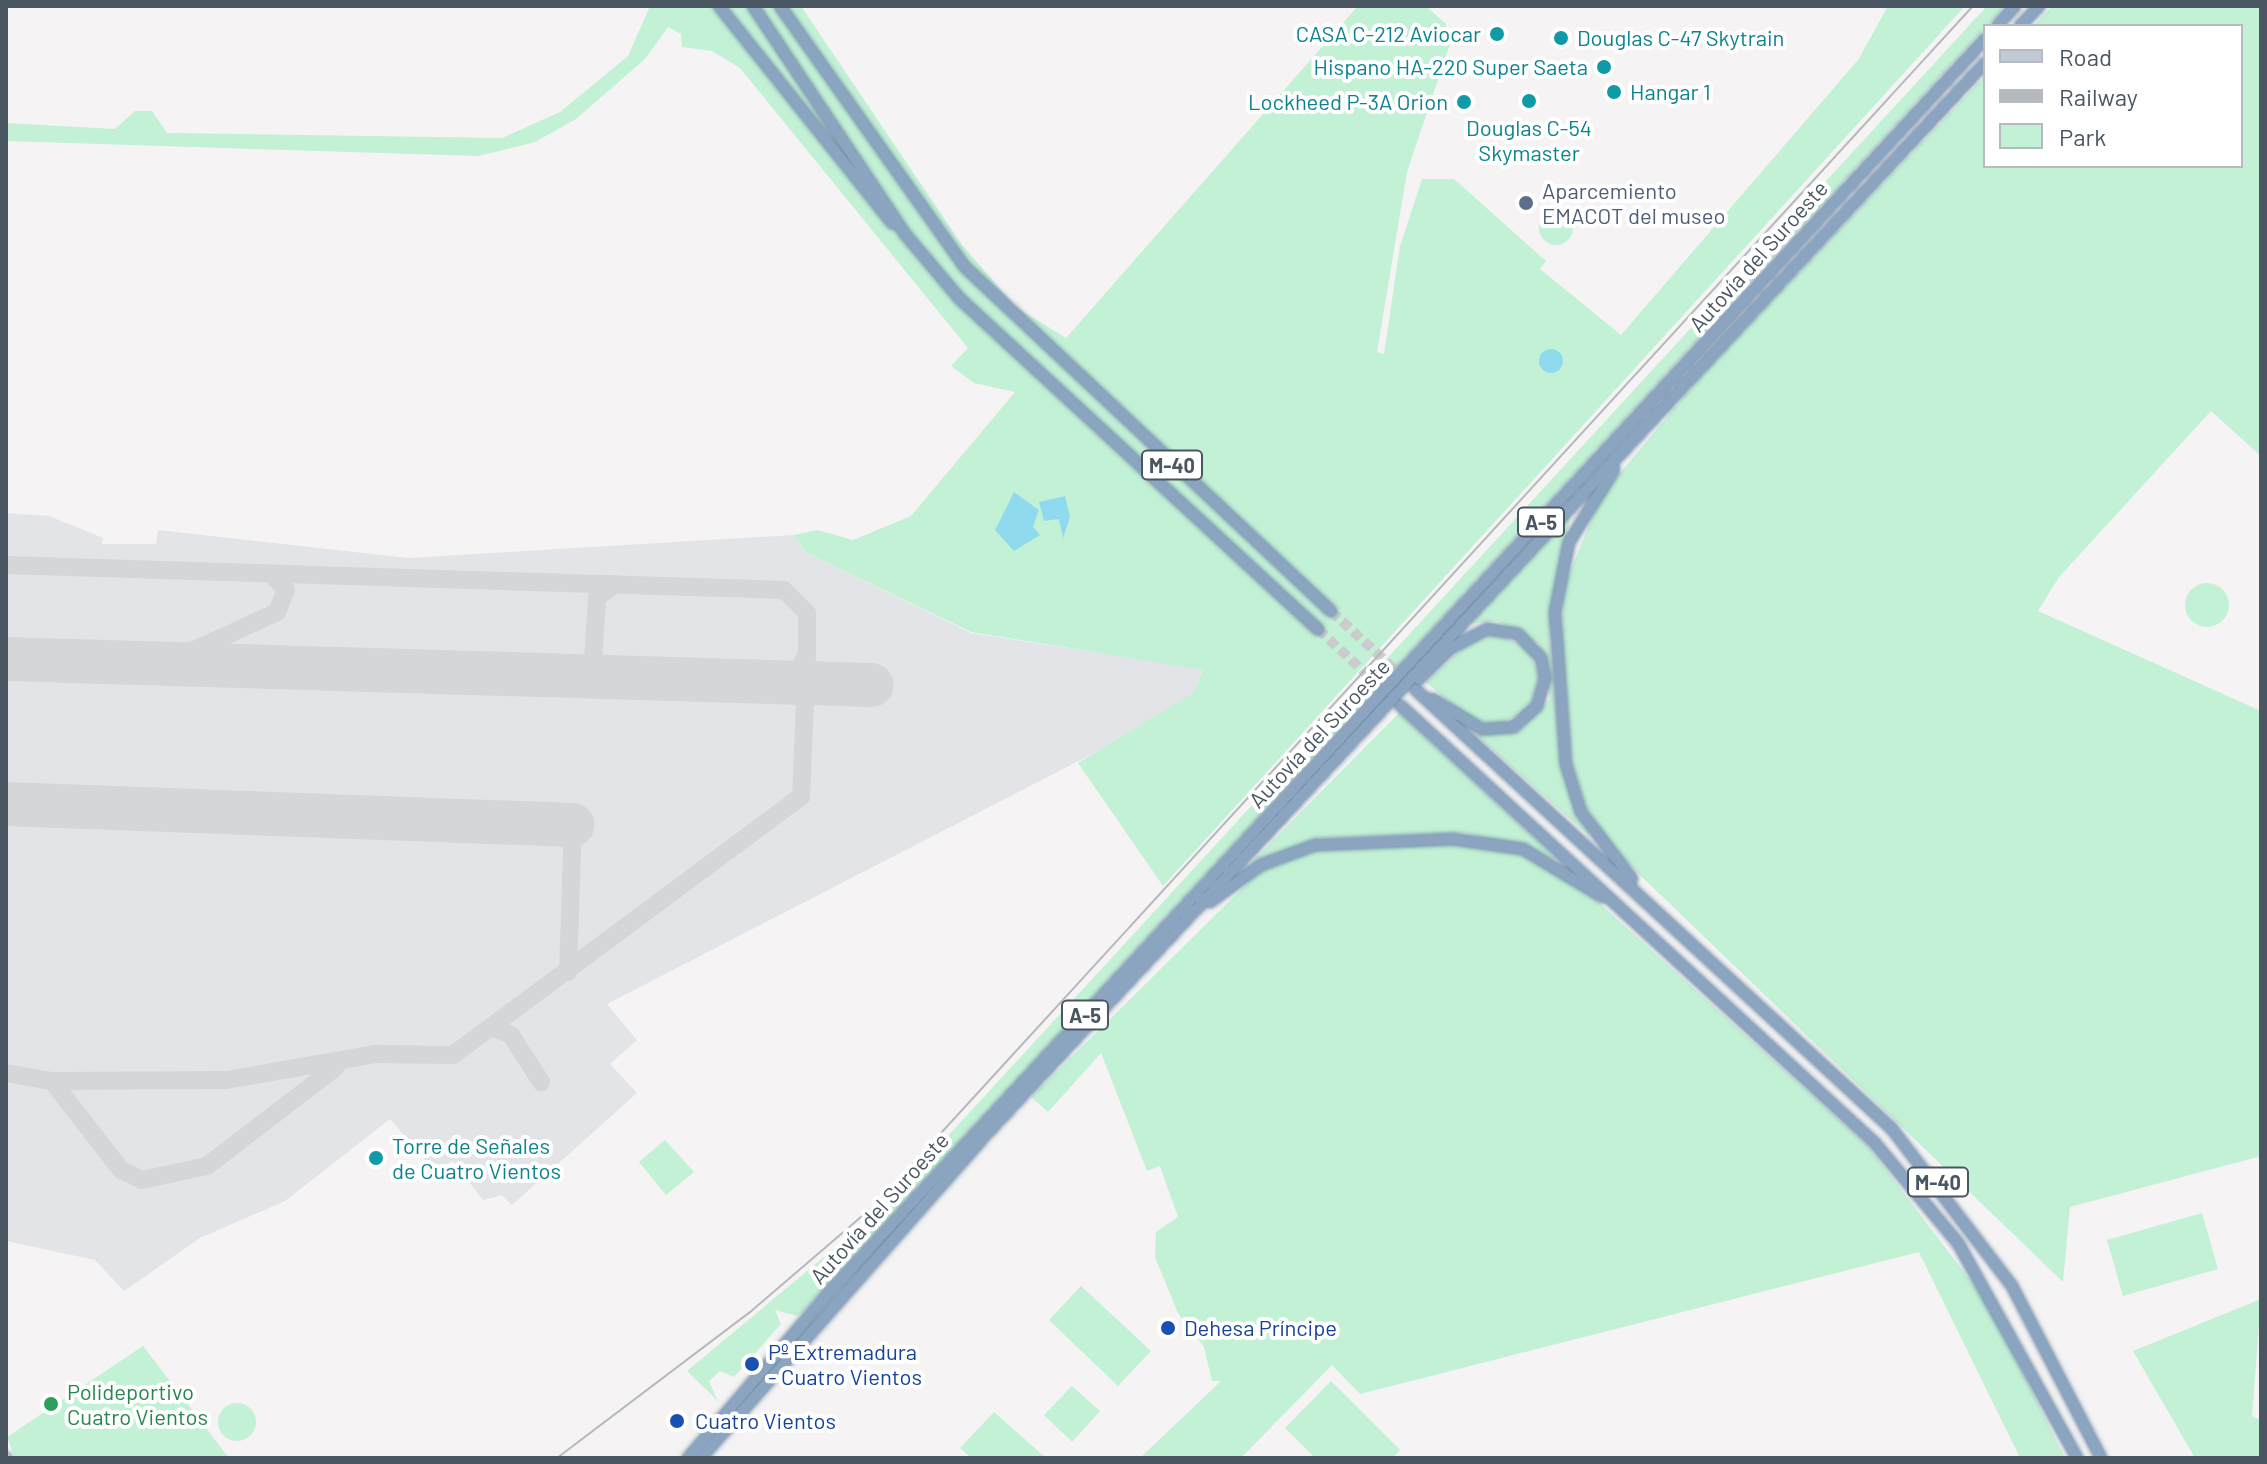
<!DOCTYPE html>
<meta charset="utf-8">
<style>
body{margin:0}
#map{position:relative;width:2267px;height:1464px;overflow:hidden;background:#f5f3f3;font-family:Barlow,sans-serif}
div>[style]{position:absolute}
.airport>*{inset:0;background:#e2e4e7}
.green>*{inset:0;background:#c3f1d5}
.round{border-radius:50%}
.water>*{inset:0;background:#90daee}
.taxiway>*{height:18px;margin:-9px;padding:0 9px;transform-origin:9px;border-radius:9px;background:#d5d6d8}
.runway>*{height:44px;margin:-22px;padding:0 22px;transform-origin:22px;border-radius:22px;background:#d5d6d8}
.motorway-tunnel>*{height:10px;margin-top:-5px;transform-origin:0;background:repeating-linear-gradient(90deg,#caccce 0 10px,transparent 0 15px)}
.roads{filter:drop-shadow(0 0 2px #7690ad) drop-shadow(0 0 2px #7690ad)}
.secondary>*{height:7px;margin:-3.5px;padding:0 3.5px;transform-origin:3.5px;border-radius:3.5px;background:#c1cbd6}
.motorway>*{height:10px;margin:-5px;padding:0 5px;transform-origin:5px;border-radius:5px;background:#8ba5c1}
.rail>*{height:2px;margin:-1px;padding:0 1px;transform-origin:1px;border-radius:1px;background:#b5b8bd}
.dots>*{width:22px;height:22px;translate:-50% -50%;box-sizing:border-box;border:4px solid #fff;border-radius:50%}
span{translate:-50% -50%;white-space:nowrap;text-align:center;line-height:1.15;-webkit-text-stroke:8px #fff;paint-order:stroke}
.shield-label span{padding:2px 6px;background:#fff;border:2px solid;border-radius:6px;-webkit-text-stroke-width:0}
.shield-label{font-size:20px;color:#4a5661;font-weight:700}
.culture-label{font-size:22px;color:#0d838f}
.right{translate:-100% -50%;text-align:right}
.left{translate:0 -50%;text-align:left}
.service-label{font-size:22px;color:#4e5e75}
.street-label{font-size:22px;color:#4a5661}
.transit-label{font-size:22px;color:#164399}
.leisure-label{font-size:22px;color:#27864d}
.frame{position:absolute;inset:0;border:8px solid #4a5661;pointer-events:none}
.legend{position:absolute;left:1983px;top:24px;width:260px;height:144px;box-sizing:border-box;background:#fff;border:2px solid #b7bbc0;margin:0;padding:10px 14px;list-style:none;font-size:24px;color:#4a5661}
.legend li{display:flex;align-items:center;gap:16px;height:40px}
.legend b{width:40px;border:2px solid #b7bbc0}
</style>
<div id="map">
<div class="airport">
<i style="clip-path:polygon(6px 513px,49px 516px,103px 538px,102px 544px,156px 544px,158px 530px,408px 558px,794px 535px,805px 552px,971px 633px,1203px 669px,1193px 693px,1129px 735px,607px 1004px,637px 1040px,610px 1064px,637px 1093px,512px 1205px,502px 1195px,483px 1200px,453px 1161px,433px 1169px,390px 1119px,285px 1201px,200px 1238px,124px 1291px,95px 1260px,6px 1241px)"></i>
</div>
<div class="green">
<i style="clip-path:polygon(650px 6px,801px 6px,962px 245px,1016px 307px,1066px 338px,1358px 6px,1426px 6px,1446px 24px,1450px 44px,1407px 172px,1377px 352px,1384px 354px,1400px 246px,1422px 179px,1454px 179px,1546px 261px,1540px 269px,1621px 335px,1858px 60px,1888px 6px,1965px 6px,1163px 886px,1078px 763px,1193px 693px,1203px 670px,971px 632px,805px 552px,794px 535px,817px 530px,853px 540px,911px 516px,1015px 392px,974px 383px,951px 366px,968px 348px,740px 68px,712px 51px,682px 47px,681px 34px,668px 27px,645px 59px,576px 119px,535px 142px,478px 156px,6px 141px,6px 123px,115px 129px,135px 111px,152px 111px,167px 133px,502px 138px,560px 112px,628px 56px)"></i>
<i style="clip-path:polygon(1987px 6px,2005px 6px,804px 1311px,797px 1316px,775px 1310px,781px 1324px,734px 1377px,720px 1371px,709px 1381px,717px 1400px,687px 1371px,878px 1212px)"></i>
<i style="clip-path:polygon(2052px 6px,2261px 6px,2261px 456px,2211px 411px,2059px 577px,2038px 611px,2261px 711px,2261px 1156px,2070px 1207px,2063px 1282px,1616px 852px,1586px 807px,1572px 762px,1562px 644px,1563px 589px,1601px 496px,1707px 369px,1985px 76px,1985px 166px,2241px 166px,2241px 26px,2033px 26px)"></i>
<i class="round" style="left:1539px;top:211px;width:34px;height:34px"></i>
<i style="clip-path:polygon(1571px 513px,1549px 635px,1560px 757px,1590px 837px,1476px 735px,1519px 731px,1550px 699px,1539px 644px,1497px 621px,1470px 624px)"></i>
<i class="round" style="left:2185px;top:583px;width:44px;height:44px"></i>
<i style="clip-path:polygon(1496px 634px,1527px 647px,1539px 676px,1529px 709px,1495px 727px,1461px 713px,1426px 682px,1475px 637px)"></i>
<i style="clip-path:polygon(1399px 713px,1558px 860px,1466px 833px,1320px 838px,1258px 862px,1227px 887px)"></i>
<i style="clip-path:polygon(1450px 843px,1521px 853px,1578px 884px,1867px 1145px,1989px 1305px,2065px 1458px,2020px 1458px,1919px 1252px,1360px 1394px,1332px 1365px,1241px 1458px,1140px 1458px,1221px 1381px,1212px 1381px,1204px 1347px,1178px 1313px,1155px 1257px,1156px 1232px,1178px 1217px,1160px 1166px,1147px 1171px,1101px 1053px,1048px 1112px,1031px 1097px,1259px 872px,1321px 848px)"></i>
<i style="clip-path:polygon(665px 1140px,694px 1172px,666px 1195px,639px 1162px)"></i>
<i style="clip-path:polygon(2202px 1213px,2218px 1269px,2123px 1296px,2107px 1240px)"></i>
<i style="clip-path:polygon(1081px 1286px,1151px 1351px,1118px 1386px,1049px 1320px)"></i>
<i style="clip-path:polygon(2261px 1299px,2252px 1416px,2261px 1420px,2261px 1458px,2195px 1458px,2133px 1351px)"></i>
<i style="clip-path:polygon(143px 1346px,229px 1458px,15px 1458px,7px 1437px)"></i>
<i style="clip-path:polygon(1331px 1381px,1400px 1450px,1393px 1458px,1315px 1458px,1285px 1428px)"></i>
<i style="clip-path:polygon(1072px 1386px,1100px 1411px,1072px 1442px,1044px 1415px)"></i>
<i class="round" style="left:218px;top:1403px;width:38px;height:38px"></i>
<i style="clip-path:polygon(994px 1412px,1046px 1458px,971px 1458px,960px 1448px)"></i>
</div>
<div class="water">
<i class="round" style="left:1539px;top:349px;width:24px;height:24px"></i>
<i style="clip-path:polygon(1014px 492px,1039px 510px,1033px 527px,1040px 535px,1014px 551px,995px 530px)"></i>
<i style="clip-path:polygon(1065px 496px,1070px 517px,1063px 538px,1059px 519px,1044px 521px,1039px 502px)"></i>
</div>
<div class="taxiway">
<i style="left:6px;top:565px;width:778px;rotate:1.84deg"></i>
<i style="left:784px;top:590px;width:33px;rotate:45deg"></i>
<i style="left:807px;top:613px;width:41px;rotate:90deg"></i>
<i style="left:807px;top:654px;width:19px;rotate:118deg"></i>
<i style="left:798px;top:671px;width:26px;rotate:155deg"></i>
<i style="left:141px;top:663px;width:58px;rotate:-14deg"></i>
<i style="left:197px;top:649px;width:88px;rotate:-24.8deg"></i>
<i style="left:277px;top:612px;width:24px;rotate:-68deg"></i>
<i style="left:286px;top:590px;width:23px;rotate:-133deg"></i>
<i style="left:569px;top:676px;width:29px;rotate:-34deg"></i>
<i style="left:593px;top:660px;width:62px;rotate:-86.3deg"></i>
<i style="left:597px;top:598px;width:23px;rotate:-38deg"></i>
<i style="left:568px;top:972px;width:147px;rotate:-88.1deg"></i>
<i style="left:493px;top:1027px;width:20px;rotate:24deg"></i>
<i style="left:511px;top:1035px;width:56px;rotate:57.4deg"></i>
<i style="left:6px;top:1073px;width:47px;rotate:9.9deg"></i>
<i style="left:52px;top:1081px;width:174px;rotate:-0.3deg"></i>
<i style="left:226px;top:1080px;width:151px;rotate:-9.9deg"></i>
<i style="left:375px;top:1054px;width:78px;rotate:0.7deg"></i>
<i style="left:453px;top:1055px;width:433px;rotate:-36.6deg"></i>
<i style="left:801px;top:797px;width:143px;rotate:-87.6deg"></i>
<i style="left:52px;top:1081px;width:113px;rotate:52.2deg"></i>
<i style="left:121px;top:1170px;width:23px;rotate:25deg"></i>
<i style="left:142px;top:1180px;width:66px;rotate:-12.2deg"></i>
<i style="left:207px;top:1166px;width:163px;rotate:-37.5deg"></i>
</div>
<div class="runway">
<i style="left:6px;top:659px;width:866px;rotate:1.72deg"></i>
<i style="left:6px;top:804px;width:567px;rotate:2.12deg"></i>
</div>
<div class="motorway-tunnel">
<i style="left:1331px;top:611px;width:102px;rotate:42.6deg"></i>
<i style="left:1318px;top:629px;width:113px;rotate:42.9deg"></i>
</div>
<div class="roads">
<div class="secondary">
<i style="left:6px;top:1456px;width:2px;rotate:63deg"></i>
</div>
<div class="motorway">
<i style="left:719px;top:6px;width:278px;rotate:51.4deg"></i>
<i style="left:753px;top:6px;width:274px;rotate:56.3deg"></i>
<i style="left:905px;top:234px;width:85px;rotate:49.8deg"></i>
<i style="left:960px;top:299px;width:487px;rotate:42.7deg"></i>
<i style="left:780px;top:6px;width:320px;rotate:54.7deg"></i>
<i style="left:965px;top:267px;width:502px;rotate:43.23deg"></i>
<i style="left:1997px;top:26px;width:27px;rotate:-48deg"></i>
<i style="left:2020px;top:26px;width:28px;rotate:-46deg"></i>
<i style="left:1614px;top:470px;width:85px;rotate:122deg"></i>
<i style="left:1569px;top:542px;width:71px;rotate:101.3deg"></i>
<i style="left:1555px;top:612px;width:152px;rotate:85.9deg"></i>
<i style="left:1566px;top:764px;width:50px;rotate:72.6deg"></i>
<i style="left:1581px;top:812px;width:84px;rotate:52.7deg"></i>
<i style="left:1419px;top:679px;width:45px;rotate:-44.1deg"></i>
<i style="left:1451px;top:648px;width:41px;rotate:-27.8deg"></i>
<i style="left:1487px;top:629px;width:31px;rotate:9deg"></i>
<i style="left:1518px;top:634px;width:33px;rotate:46deg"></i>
<i style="left:1541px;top:658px;width:20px;rotate:79deg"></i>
<i style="left:1545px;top:678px;width:29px;rotate:106deg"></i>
<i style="left:1537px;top:706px;width:31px;rotate:138deg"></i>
<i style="left:1514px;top:727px;width:32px;rotate:176deg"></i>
<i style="left:1482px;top:729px;width:58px;rotate:-149deg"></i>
<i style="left:1416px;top:690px;width:648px;rotate:42.68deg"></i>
<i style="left:1892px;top:1129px;width:198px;rotate:52.6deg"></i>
<i style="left:2012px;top:1286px;width:194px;rotate:62.6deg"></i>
<i style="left:1401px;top:706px;width:643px;rotate:42.67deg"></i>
<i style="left:1874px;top:1142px;width:131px;rotate:50.3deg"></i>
<i style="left:1958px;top:1243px;width:246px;rotate:61deg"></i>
<i style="left:1210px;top:902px;width:63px;rotate:-36deg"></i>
<i style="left:1261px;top:865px;width:58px;rotate:-20.3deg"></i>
<i style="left:1315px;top:845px;width:138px;rotate:-2.5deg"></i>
<i style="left:1453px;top:839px;width:71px;rotate:8.1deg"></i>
<i style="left:1523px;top:849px;width:93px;rotate:31deg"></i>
<i style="left:688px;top:1458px;width:221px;rotate:-49.6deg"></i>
<i style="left:831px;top:1290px;width:1702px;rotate:-47.31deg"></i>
<i style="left:701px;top:1458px;width:424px;rotate:-48.6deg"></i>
<i style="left:981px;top:1140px;width:1472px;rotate:-47.01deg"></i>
</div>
</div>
<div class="rail">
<i style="left:557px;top:1458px;width:241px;rotate:-37.1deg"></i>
<i style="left:749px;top:1313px;width:167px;rotate:-40.6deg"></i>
<i style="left:876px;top:1204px;width:1624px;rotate:-47.52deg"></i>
</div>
<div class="dots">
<i style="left:1497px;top:34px;background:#0f9aa8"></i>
<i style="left:1561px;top:38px;background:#0f9aa8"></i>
<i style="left:1604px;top:67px;background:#0f9aa8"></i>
<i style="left:1614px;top:92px;background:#0f9aa8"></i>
<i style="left:1529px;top:101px;background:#0f9aa8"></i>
<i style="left:1464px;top:102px;background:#0f9aa8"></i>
<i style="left:1526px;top:203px;background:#5c6f8a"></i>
<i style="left:376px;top:1158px;background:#0f9aa8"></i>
<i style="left:1168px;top:1328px;background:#1a4fb4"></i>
<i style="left:752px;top:1364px;background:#1a4fb4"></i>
<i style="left:51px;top:1404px;background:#2e9e5b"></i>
<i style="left:677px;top:1421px;background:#1a4fb4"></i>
</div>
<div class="shield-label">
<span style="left:1172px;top:465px">M-40</span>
<span style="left:1541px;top:522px">A-5</span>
<span style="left:1085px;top:1015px">A-5</span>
<span style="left:1938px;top:1182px">M-40</span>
</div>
<div class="culture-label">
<span class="right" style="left:1481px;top:34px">CASA C-212 Aviocar</span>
<span class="left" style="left:1577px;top:38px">Douglas C-47 Skytrain</span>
<span class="right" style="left:1588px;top:67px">Hispano HA-220 Super Saeta</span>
<span class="left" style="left:1630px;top:92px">Hangar 1</span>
<span class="right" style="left:1448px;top:102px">Lockheed P-3A Orion</span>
<span style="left:1529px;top:140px">Douglas C-54<br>Skymaster</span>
<span class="left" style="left:392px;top:1158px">Torre de Señales<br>de Cuatro Vientos</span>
</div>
<div class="service-label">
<span class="left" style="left:1542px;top:203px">Aparcemiento<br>EMACOT del museo</span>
</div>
<div class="street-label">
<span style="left:1758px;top:256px;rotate:-48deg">Autovía del Suroeste</span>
<span style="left:1319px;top:733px;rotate:-47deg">Autovía del Suroeste</span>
<span style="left:879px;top:1208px;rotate:-48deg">Autovía del Suroeste</span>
</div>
<div class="transit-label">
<span class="left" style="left:1184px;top:1328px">Dehesa Príncipe</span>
<span class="left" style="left:768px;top:1364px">Pº Extremadura<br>- Cuatro Vientos</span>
<span class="left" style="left:695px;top:1421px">Cuatro Vientos</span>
</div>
<div class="leisure-label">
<span class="left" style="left:67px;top:1404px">Polideportivo<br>Cuatro Vientos</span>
</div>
<div class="frame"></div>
<ul class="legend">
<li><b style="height:10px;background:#c1cbd6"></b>Road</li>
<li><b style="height:10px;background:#b5b8bd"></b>Railway</li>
<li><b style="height:22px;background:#c3f1d5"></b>Park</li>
</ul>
</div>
